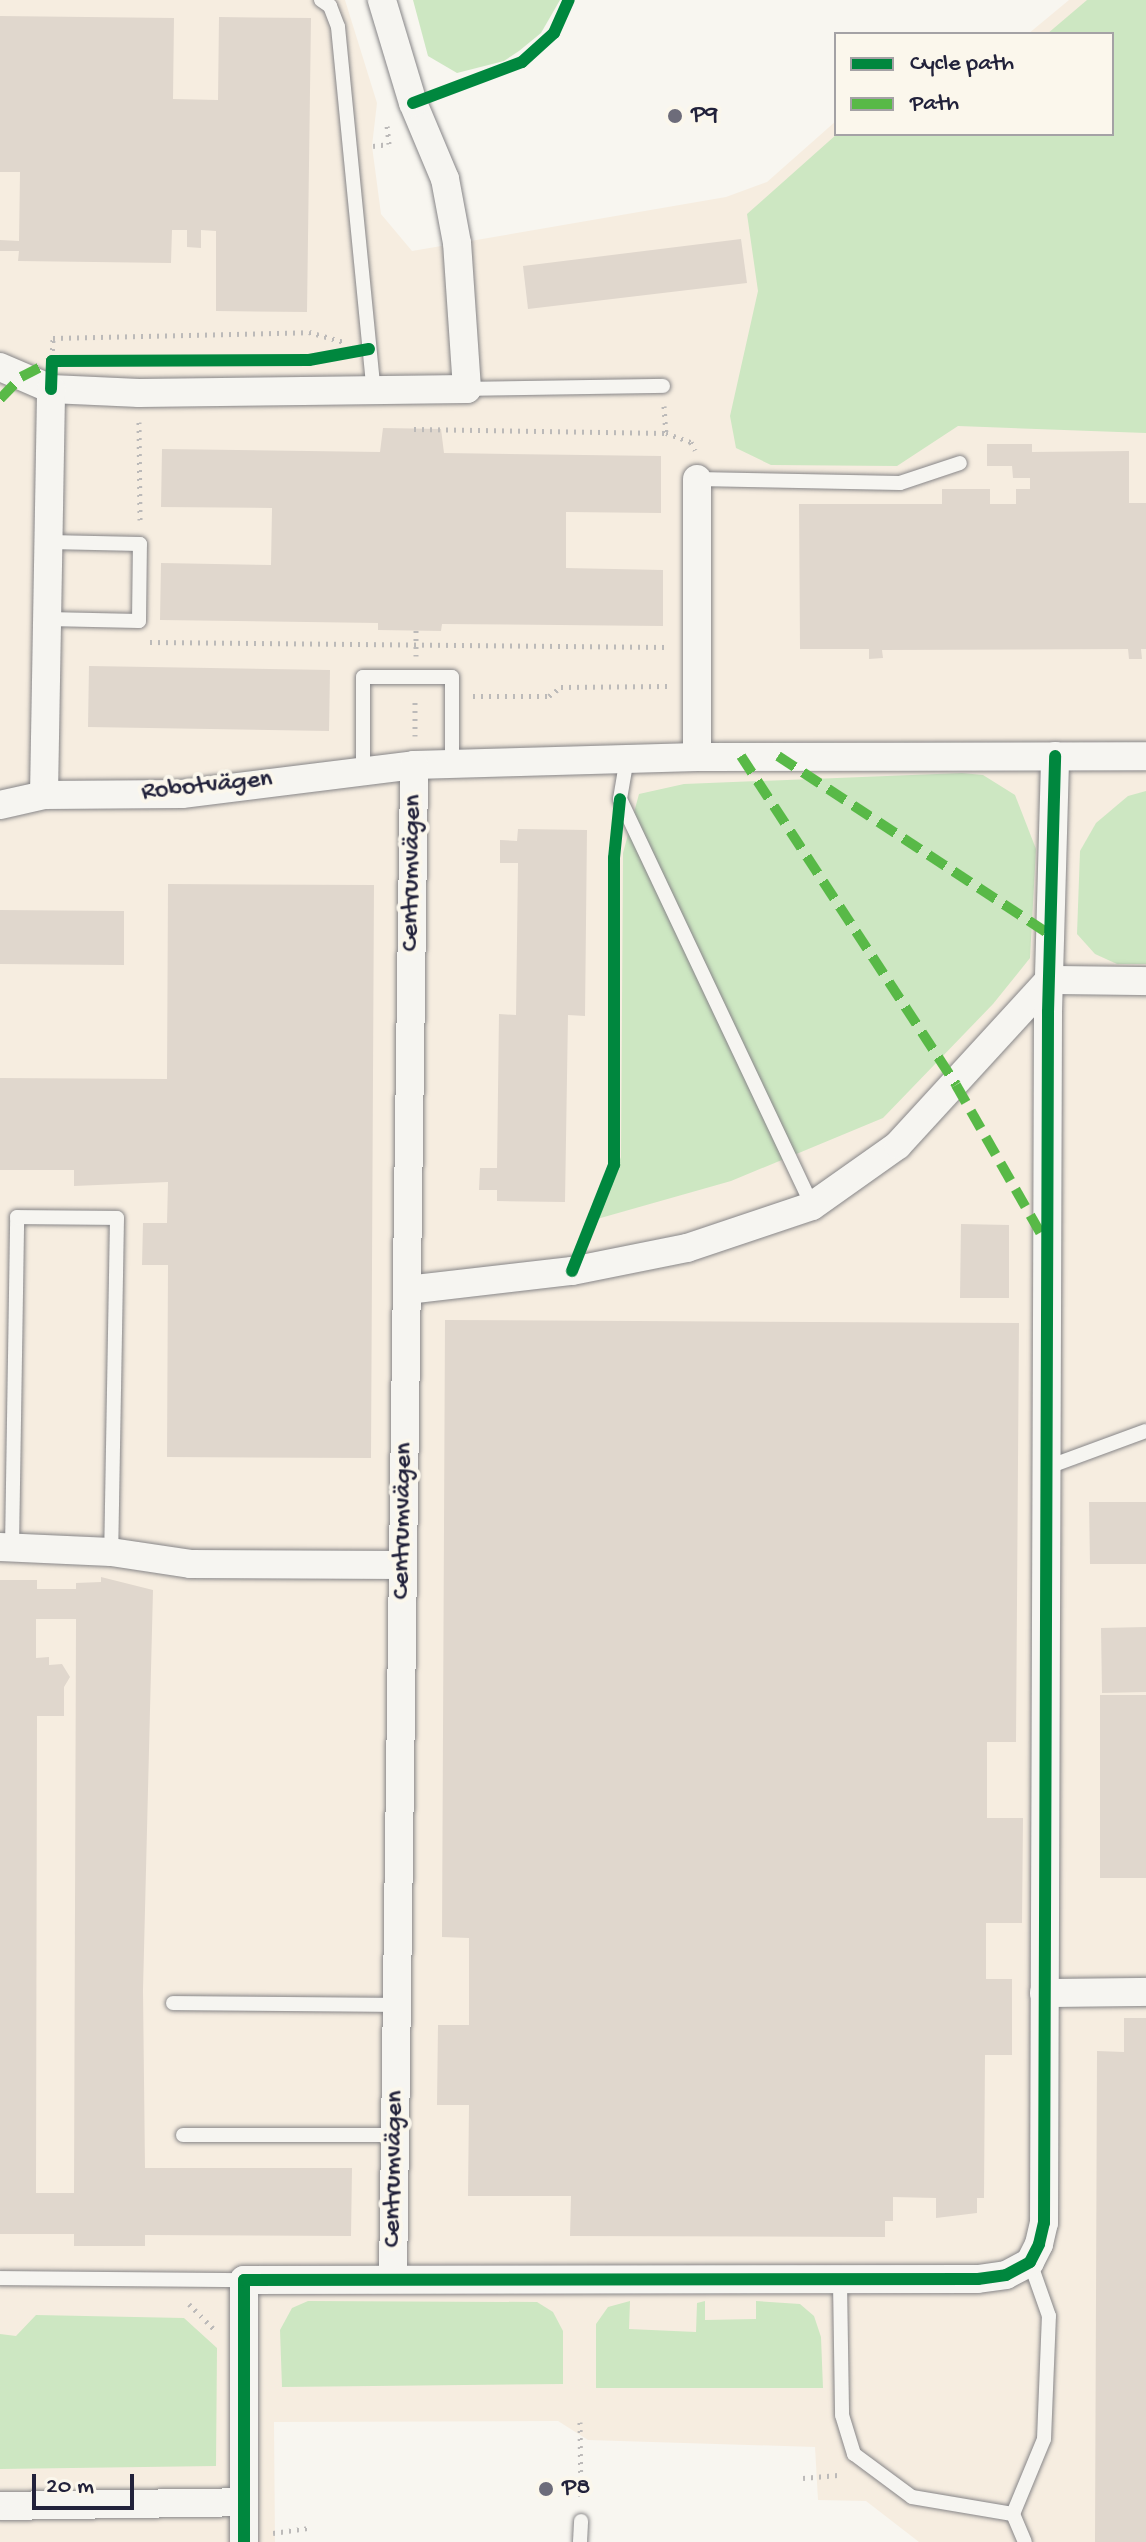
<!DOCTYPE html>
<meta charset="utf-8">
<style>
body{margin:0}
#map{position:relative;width:1146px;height:2542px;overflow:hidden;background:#f8f6f0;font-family:"Gochi Hand",sans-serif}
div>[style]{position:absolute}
.built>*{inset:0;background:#f6ede0}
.green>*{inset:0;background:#cde7c2}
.building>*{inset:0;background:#e0d7cd}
.path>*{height:5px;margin-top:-2.5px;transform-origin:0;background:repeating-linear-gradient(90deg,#bcbab9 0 2px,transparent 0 8px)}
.roads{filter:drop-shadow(0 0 2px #878688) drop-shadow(0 0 2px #878688)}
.service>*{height:14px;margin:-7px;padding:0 7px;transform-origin:7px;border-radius:7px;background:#f6f5f1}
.minor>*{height:28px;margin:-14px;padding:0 14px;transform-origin:14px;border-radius:14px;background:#f6f5f1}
.quiet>*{height:10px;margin-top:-5px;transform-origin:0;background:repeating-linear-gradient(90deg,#58b947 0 20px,transparent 0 30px)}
.cycleway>*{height:12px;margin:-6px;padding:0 6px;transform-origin:6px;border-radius:6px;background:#00873e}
.dots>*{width:22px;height:22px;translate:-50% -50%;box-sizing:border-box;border:4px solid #fbf7ec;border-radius:50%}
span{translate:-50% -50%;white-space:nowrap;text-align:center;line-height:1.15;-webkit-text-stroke:8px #fbf7ec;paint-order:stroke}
.poi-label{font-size:26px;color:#22223b}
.left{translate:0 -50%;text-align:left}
.street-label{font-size:26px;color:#22223b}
.legend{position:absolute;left:834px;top:32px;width:280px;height:104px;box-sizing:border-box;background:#fbf7ec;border:2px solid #a4a2a5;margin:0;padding:10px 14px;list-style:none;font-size:24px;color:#22223b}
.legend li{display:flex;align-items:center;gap:16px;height:40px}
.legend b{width:40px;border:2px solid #a4a2a5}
.scale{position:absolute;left:32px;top:2474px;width:102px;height:36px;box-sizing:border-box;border:4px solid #22223b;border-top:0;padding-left:10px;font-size:24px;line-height:28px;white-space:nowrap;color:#22223b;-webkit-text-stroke:6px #fbf7ec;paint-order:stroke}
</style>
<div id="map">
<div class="built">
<i style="clip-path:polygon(0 0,345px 0,377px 103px,372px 146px,381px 214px,412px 251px,726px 197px,767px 182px,836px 121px,836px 134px,1112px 134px,1112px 34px,1028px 34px,1069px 0,1146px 0,1146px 2542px,919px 2542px,866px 2501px,818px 2500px,815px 2447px,588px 2440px,558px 2421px,274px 2422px,275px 2542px,0 2542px)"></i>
</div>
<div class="green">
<i style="clip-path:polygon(413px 0,560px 0,541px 33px,519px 51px,504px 61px,457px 73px,428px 56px)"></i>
<i style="clip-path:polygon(1087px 0,1146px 0,1146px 433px,958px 426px,897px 466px,771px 465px,736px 448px,730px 416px,758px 291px,747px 214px,837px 134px,1112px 134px,1112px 34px,1047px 34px)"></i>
<i style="clip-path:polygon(962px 773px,983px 775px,1015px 795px,1036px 849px,1030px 958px,993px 1004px,883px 1118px,731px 1181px,597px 1219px,621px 1157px,623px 853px,639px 794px,684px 784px)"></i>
<i style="clip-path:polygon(1146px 791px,1146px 964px,1117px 964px,1095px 954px,1077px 934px,1080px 851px,1096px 823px,1128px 796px)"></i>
<i style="clip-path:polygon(308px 2301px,537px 2302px,553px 2312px,563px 2331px,563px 2384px,282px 2387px,280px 2330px,292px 2308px)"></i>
<i style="clip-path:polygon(630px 2301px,629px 2329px,696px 2332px,697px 2303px,705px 2301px,705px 2320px,756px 2319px,756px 2301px,800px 2304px,814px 2316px,821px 2337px,823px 2388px,596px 2388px,596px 2324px,608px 2307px)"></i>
<i style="clip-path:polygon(36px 2315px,184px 2318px,217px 2348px,216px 2466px,0 2469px,0 2334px,16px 2336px)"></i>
</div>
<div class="building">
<i style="clip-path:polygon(0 16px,174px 18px,173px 99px,218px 100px,219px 17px,311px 18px,307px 312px,216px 311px,216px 231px,201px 230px,201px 248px,187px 247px,187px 230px,172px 230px,171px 263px,18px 261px,19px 251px,0 251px,0 240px,19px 241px,20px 172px,0 172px)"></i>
<i style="clip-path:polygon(741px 239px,747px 283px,528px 309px,523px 266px)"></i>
<i style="clip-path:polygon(383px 428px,441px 429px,444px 453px,661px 456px,661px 513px,566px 512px,566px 568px,663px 570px,663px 626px,442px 624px,441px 631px,378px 630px,378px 623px,160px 620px,161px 563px,271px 565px,272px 508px,161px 507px,162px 449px,380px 452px)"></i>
<i style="clip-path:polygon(987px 444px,1032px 444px,1032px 452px,1129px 451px,1129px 503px,1146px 503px,1146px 649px,1141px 649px,1142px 659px,1129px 659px,1128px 649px,882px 650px,883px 658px,869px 659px,869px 649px,800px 649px,799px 504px,942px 504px,942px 489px,990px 489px,990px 504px,1016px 504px,1016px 489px,1030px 489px,1030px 478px,1013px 478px,1012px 466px,987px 466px)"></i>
<i style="clip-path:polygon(89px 666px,330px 670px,329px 731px,88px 727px)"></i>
<i style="clip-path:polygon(518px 829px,587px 830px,585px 1016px,568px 1015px,565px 1202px,497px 1201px,497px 1190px,479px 1190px,480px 1168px,497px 1168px,499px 1014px,516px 1015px,518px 863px,500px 863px,500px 840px,517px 841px)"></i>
<i style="clip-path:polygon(168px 884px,374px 885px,371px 1458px,167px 1457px,168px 1265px,142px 1265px,143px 1223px,167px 1223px,168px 1182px,74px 1186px,74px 1170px,0 1170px,0 1078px,167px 1079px)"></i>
<i style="clip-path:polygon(0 910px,124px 911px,124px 965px,0 964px)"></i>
<i style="clip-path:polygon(961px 1224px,1009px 1225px,1009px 1298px,960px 1298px)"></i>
<i style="clip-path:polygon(445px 1320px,1019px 1323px,1016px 1742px,987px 1742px,987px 1818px,1023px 1818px,1022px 1923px,986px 1923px,986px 1979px,1012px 1979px,1012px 2055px,985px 2055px,984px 2198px,977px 2198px,977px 2213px,936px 2218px,936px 2198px,893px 2197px,893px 2221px,885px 2221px,885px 2237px,570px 2236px,571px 2196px,468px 2196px,469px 2105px,437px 2105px,438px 2025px,469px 2025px,469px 1938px,442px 1937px)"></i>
<i style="clip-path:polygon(1089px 1502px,1146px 1502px,1146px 1564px,1090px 1564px)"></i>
<i style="clip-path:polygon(evenodd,101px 1577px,153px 1590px,143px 1990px,145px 2168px,352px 2168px,351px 2236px,145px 2235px,145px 2246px,74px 2246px,74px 2234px,0 2234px,0 1580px,37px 1580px,37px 1589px,76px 1589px,76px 1583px,101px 1582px,101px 1577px,36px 1619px,76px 1619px,74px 2193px,36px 2193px,37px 1716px,64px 1716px,64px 1687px,70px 1677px,62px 1664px,49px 1665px,49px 1657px,36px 1658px,36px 1619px)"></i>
<i style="clip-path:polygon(1146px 1627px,1146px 1692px,1102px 1693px,1101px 1628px)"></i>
<i style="clip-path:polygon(1100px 1695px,1146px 1695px,1146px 1878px,1100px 1878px)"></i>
<i style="clip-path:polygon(1124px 2018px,1146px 2018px,1146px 2542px,1095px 2542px,1097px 2051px,1124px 2052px)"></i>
</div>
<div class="path">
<i style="left:373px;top:146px;width:16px;rotate:-7deg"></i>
<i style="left:389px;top:144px;width:18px;rotate:-96deg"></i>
<i style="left:52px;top:358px;width:20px;rotate:-87deg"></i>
<i style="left:53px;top:338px;width:256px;rotate:-1.3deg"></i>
<i style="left:309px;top:332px;width:37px;rotate:16deg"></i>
<i style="left:664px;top:406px;width:27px;rotate:86deg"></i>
<i style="left:139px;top:422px;width:98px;rotate:89.4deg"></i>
<i style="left:414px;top:429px;width:252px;rotate:0.9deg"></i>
<i style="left:666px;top:433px;width:27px;rotate:20deg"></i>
<i style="left:691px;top:442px;width:9px;rotate:63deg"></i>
<i style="left:150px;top:642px;width:518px;rotate:0.55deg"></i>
<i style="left:416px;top:656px;width:26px;rotate:-90deg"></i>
<i style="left:473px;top:696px;width:76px"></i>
<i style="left:549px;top:696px;width:15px;rotate:-37deg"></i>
<i style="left:561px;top:687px;width:107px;rotate:-0.5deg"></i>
<i style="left:415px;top:736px;width:38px;rotate:-90deg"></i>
<i style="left:189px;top:2304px;width:37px;rotate:45deg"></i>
<i style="left:580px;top:2422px;width:78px;rotate:89.3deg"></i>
<i style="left:803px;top:2478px;width:38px;rotate:-5deg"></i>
<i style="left:273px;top:2533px;width:35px;rotate:-8deg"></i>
</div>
<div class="roads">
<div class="service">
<i style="left:321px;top:0;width:11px;rotate:34deg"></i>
<i style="left:330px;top:6px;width:22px;rotate:69deg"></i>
<i style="left:338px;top:27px;width:366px;rotate:84.4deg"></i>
<i style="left:467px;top:389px;width:196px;rotate:-0.9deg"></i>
<i style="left:697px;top:479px;width:203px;rotate:1.1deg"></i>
<i style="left:900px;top:483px;width:63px;rotate:-18.4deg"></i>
<i style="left:47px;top:619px;width:92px;rotate:1.2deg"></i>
<i style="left:139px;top:621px;width:77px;rotate:-89.3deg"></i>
<i style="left:140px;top:544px;width:91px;rotate:-178.7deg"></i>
<i style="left:627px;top:758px;width:42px;rotate:99.7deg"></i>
<i style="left:620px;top:799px;width:450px;rotate:64.7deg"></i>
<i style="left:363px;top:769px;width:92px;rotate:-90deg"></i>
<i style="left:363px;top:677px;width:89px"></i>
<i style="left:452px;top:677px;width:88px;rotate:90deg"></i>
<i style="left:1048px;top:1467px;width:104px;rotate:-20.2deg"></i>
<i style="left:12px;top:1547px;width:330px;rotate:-89.1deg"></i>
<i style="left:17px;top:1217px;width:100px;rotate:0.6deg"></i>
<i style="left:117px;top:1218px;width:334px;rotate:91deg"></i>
<i style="left:173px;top:2003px;width:224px;rotate:0.5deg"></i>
<i style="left:183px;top:2135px;width:212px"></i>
<i style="left:0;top:2278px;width:244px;rotate:0.5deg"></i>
<i style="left:840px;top:2282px;width:133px;rotate:89.1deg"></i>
<i style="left:842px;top:2415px;width:41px;rotate:72.9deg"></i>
<i style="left:854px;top:2454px;width:72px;rotate:36.6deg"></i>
<i style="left:912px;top:2497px;width:102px;rotate:9.6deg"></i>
<i style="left:1013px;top:2514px;width:81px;rotate:-67.5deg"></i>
<i style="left:1044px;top:2439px;width:123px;rotate:-87.7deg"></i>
<i style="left:1049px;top:2316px;width:57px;rotate:-109.4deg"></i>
<i style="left:1013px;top:2514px;width:30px;rotate:67deg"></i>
<i style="left:580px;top:2542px;width:21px;rotate:-87deg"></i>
</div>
<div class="minor">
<i style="left:0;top:367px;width:56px;rotate:23.3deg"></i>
<i style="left:51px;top:389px;width:88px;rotate:2.6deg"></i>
<i style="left:139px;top:393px;width:328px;rotate:-0.7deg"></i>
<i style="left:467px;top:389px;width:146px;rotate:-93.9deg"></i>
<i style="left:457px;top:243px;width:65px;rotate:-100.6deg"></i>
<i style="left:445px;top:179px;width:82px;rotate:-112.8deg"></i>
<i style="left:413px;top:103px;width:108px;rotate:-106.8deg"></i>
<i style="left:697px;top:479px;width:278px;rotate:90deg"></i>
<i style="left:44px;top:795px;width:406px;rotate:-89deg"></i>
<i style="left:0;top:805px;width:45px;rotate:-12.8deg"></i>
<i style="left:44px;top:795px;width:138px;rotate:-0.4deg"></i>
<i style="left:182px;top:794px;width:234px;rotate:-7.1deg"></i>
<i style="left:414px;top:765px;width:283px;rotate:-1.6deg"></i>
<i style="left:697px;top:757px;width:449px;rotate:-0.1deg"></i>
<i style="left:407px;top:1290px;width:166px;rotate:-6.6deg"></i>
<i style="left:572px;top:1271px;width:117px;rotate:-11.3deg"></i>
<i style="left:687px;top:1248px;width:132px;rotate:-18.6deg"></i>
<i style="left:812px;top:1206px;width:105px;rotate:-35.3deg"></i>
<i style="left:898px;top:1145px;width:224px;rotate:-47.5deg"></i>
<i style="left:1049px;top:980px;width:97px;rotate:0.6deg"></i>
<i style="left:0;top:1547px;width:111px;rotate:2.6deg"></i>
<i style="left:111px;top:1552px;width:80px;rotate:8.6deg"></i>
<i style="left:190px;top:1564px;width:213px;rotate:0.3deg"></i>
<i style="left:1044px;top:1993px;width:102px;rotate:-0.6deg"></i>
<i style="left:393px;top:2278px;width:1513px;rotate:-89.2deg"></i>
<i style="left:0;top:2506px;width:244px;rotate:-0.9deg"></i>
<i style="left:244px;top:2542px;width:262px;rotate:-90deg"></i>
<i style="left:244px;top:2280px;width:734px;rotate:-0.08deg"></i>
<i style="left:978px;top:2279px;width:28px;rotate:-8deg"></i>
<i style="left:1006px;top:2275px;width:27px;rotate:-28deg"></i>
<i style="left:1030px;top:2262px;width:20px;rotate:-63deg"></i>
<i style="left:1039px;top:2244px;width:22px;rotate:-77deg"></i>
<i style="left:1044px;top:2223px;width:1211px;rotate:-89.81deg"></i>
<i style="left:1048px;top:1012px;width:256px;rotate:-88.4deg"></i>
</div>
</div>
<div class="quiet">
<i style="left:0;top:399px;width:30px;rotate:-46deg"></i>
<i style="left:21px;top:377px;width:35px;rotate:-27deg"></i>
<i style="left:741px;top:756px;width:393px;rotate:56.8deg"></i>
<i style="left:956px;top:1085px;width:180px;rotate:60.3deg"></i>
<i style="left:778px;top:756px;width:326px;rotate:33.3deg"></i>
</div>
<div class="cycleway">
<i style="left:413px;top:103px;width:116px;rotate:-20.6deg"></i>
<i style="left:522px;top:62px;width:43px;rotate:-42.2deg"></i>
<i style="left:554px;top:33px;width:36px;rotate:-66deg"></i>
<i style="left:51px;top:389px;width:28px;rotate:-88deg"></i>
<i style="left:52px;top:361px;width:257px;rotate:-0.2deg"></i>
<i style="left:309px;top:360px;width:61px;rotate:-10.4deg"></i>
<i style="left:572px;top:1271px;width:114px;rotate:-68.4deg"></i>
<i style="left:614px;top:1165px;width:307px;rotate:-90deg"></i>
<i style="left:614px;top:858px;width:59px;rotate:-84.2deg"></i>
<i style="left:244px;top:2542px;width:262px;rotate:-90deg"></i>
<i style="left:244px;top:2280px;width:734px;rotate:-0.08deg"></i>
<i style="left:978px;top:2279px;width:28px;rotate:-8deg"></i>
<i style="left:1006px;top:2275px;width:27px;rotate:-28deg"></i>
<i style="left:1030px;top:2262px;width:20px;rotate:-63deg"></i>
<i style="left:1039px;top:2244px;width:22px;rotate:-77deg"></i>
<i style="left:1044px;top:2223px;width:1211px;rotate:-89.81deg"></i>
<i style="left:1048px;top:1012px;width:256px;rotate:-88.4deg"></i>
</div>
<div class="dots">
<i style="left:675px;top:116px;background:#6d6c7a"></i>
<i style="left:546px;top:2489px;background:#6d6c7a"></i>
</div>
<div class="poi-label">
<span class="left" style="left:691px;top:116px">P9</span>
<span class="left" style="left:562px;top:2489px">P8</span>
</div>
<div class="street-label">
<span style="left:207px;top:787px;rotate:-6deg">Robotvägen</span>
<span style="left:413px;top:873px;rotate:-89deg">Centrumvägen</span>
<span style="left:404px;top:1521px;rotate:-89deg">Centrumvägen</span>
<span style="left:395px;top:2169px;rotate:-89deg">Centrumvägen</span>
</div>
<ul class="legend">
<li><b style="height:10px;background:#00873e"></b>Cycle path</li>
<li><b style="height:10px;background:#58b947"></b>Path</li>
</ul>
<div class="scale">20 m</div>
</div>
